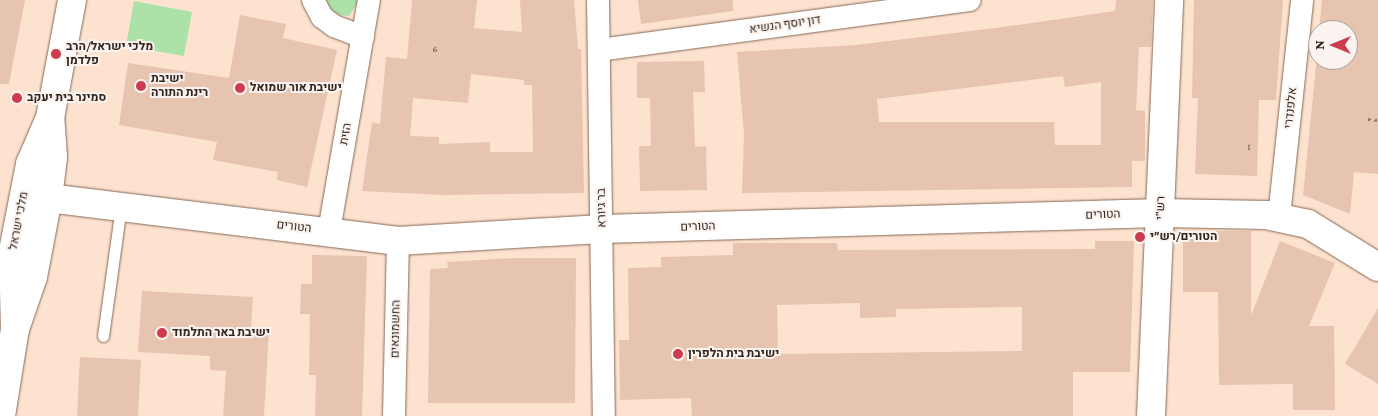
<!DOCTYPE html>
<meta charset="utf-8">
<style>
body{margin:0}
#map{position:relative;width:1378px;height:416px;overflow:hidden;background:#fde2d0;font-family:"Crimson Pro",Heebo,serif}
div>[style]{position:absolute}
.green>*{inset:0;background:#ace1a8}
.building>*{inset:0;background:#e6c4af}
.path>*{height:3px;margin-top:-1.5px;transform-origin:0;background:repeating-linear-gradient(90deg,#8e7b6e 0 2.5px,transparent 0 6.5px)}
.roads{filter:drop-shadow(0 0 1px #856855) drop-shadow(0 0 1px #856855)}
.lane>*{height:11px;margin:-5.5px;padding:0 5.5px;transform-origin:5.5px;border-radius:5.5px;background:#fff}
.street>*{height:22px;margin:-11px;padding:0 11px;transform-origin:11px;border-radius:11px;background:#fff}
.secondary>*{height:28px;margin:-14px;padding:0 14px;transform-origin:14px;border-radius:14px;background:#fff}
.dots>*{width:14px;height:14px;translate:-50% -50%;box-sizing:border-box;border:2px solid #faf3ef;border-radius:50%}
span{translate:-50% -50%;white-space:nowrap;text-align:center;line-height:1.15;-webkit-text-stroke:4px #faf3ef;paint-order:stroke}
.number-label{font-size:10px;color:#604e42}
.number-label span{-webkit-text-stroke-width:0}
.street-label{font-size:12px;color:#33261e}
.poi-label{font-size:12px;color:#33261e;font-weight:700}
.left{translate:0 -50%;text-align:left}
.north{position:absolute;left:1308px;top:20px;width:50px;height:50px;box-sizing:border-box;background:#faf3ef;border:1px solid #aaa19b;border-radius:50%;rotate:270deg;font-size:14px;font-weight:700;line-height:20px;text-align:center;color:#33261e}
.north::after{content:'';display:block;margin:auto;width:18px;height:22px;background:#cc3c4e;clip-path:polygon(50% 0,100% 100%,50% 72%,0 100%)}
</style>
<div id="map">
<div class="green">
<i style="clip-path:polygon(326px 0,359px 0,349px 16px,334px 14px)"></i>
<i style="clip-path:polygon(134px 1px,192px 12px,184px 56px,126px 46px)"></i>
</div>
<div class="building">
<i style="clip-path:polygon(0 0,25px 0,9px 84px,0 84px)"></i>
<i style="clip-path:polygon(evenodd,412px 0,477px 0,474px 28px,522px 32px,520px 0,574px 0,578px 49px,581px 49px,584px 193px,443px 195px,362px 191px,372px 122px,380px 124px,386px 57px,407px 59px,412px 0,471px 74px,524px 80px,524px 85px,532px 85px,533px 152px,490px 152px,490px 142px,439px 144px,439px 137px,410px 136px,413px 98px,468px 103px,471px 74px)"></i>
<i style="clip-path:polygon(638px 0,733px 0,733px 11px,641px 24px)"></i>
<i style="clip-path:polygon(evenodd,1116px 0,1153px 0,1151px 47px,1139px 47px,1136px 110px,1145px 111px,1145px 161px,1132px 161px,1132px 187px,742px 193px,744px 134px,737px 52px,856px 45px,1003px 27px,1115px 11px,1116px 0,1063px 76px,1065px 87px,1101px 82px,1101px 145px,1055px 145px,1054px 122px,879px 122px,877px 99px,1063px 76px)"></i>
<i style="clip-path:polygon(1194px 0,1283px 0,1276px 100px,1259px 100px,1257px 176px,1195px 174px,1198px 98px,1192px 98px)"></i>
<i style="clip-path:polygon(1322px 0,1378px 0,1378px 174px,1354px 172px,1350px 214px,1303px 195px,1318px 46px,1318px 60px,1348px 60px,1348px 30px,1319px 30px)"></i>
<i style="clip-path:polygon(240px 15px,286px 24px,283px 38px,337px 50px,307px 187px,277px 180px,278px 172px,213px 160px,217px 142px,119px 125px,128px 63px,229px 78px)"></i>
<i style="clip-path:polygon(704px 61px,705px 92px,693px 92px,695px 147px,706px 146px,707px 190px,640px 191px,639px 146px,651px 146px,650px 98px,637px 98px,637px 62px)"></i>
<i style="clip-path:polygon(1183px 231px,1251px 231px,1251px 316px,1280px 241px,1335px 263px,1309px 326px,1334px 326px,1335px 410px,1293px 410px,1293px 384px,1219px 385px,1218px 292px,1183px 292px)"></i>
<i style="clip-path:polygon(evenodd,1095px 241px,1134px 241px,1130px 372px,1073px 372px,1073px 416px,692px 416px,691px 398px,620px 400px,619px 340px,629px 340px,628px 268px,661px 267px,661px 257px,733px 255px,733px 243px,837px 243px,838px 250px,1095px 249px,1095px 241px,860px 303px,860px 318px,896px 317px,896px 309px,1022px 307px,1022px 351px,778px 354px,777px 305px,860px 303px)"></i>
<i style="clip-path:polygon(312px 255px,367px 256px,362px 416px,315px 416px,316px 375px,309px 375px,310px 314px,300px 314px,301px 284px,312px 284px)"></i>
<i style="clip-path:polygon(516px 258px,576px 258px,575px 403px,428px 403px,430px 269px,448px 268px,447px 262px)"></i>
<i style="clip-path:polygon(142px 291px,253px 297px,251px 328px,269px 329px,264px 416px,223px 416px,226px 371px,210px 370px,210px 356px,138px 352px)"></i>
<i style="clip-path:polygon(1378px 308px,1378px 384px,1345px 364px)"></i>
<i style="clip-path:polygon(80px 357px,141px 360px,138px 416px,77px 416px)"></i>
</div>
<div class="path">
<i style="left:1368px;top:119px;width:10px;rotate:6deg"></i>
</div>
<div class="roads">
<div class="lane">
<i style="left:103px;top:336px;width:131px;rotate:-82.1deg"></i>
</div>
<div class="street">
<i style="left:313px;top:0;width:19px;rotate:62deg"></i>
<i style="left:322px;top:17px;width:15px;rotate:37deg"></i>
<i style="left:334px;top:26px;width:31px;rotate:21deg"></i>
<i style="left:598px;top:0;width:416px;rotate:89.2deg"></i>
<i style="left:600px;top:50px;width:373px;rotate:-7.7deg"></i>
<i style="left:1279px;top:217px;width:218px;rotate:-83.9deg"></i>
<i style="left:329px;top:231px;width:234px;rotate:-80.2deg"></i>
<i style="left:394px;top:416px;width:175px;rotate:-88.7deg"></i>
</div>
<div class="secondary">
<i style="left:48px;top:198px;width:353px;rotate:7deg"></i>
<i style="left:398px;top:241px;width:204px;rotate:-3.4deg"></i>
<i style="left:602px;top:229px;width:559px;rotate:-1.64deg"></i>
<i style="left:1161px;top:213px;width:105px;rotate:1.1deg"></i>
<i style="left:1266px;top:215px;width:43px;rotate:12.1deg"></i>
<i style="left:1308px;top:224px;width:82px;rotate:31.6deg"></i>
<i style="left:15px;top:329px;width:55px;rotate:-70.9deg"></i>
<i style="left:33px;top:277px;width:80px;rotate:-79.2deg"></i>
<i style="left:48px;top:198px;width:41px;rotate:-83deg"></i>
<i style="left:53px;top:157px;width:39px;rotate:-94deg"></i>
<i style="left:50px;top:118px;width:120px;rotate:-79.4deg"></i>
<i style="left:1px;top:416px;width:88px;rotate:-80.9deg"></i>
<i style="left:15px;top:329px;width:78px;rotate:-91.5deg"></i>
<i style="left:13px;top:251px;width:89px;rotate:-78.9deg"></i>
<i style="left:30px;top:164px;width:48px;rotate:-66.6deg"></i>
<i style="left:1151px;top:416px;width:416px;rotate:-87.5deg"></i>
</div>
</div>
<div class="dots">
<i style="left:56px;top:54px;background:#cc3c4e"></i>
<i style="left:141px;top:86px;background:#cc3c4e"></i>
<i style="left:240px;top:88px;background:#cc3c4e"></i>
<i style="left:17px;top:98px;background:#cc3c4e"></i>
<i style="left:1140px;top:237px;background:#cc3c4e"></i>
<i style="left:162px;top:333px;background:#cc3c4e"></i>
<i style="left:678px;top:354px;background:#cc3c4e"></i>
</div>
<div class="number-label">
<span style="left:435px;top:49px">6</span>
<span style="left:1249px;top:147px">1</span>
</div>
<div class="street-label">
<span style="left:785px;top:25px;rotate:-8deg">דון יוסף הנשיא</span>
<span style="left:1291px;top:108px;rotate:-84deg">אלפנדרי</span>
<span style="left:346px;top:134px;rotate:-80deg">הזית</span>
<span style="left:602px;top:208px;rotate:-91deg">בר גיורא</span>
<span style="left:1161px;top:208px;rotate:-88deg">רש"י</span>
<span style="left:1103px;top:215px;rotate:-2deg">הטורים</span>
<span style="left:19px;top:221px;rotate:-79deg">מלכי ישראל</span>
<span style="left:294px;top:227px;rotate:7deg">הטורים</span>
<span style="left:698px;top:227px;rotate:-2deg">הטורים</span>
<span style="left:396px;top:329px;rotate:-89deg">החשמונאים</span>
</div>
<div class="poi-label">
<span class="left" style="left:66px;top:54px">מלכי ישראל/הרב<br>פלדמן</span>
<span class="left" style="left:151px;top:86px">ישיבת<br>רינת התורה</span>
<span class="left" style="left:250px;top:88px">ישיבת אור שמואל</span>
<span class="left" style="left:27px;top:98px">סמינר בית יעקב</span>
<span class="left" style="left:1150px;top:237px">הטורים/רש״י</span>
<span class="left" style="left:172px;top:333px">ישיבת באר התלמוד</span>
<span class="left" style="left:688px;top:354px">ישיבת בית הלפרין</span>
</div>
<div class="north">N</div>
</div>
